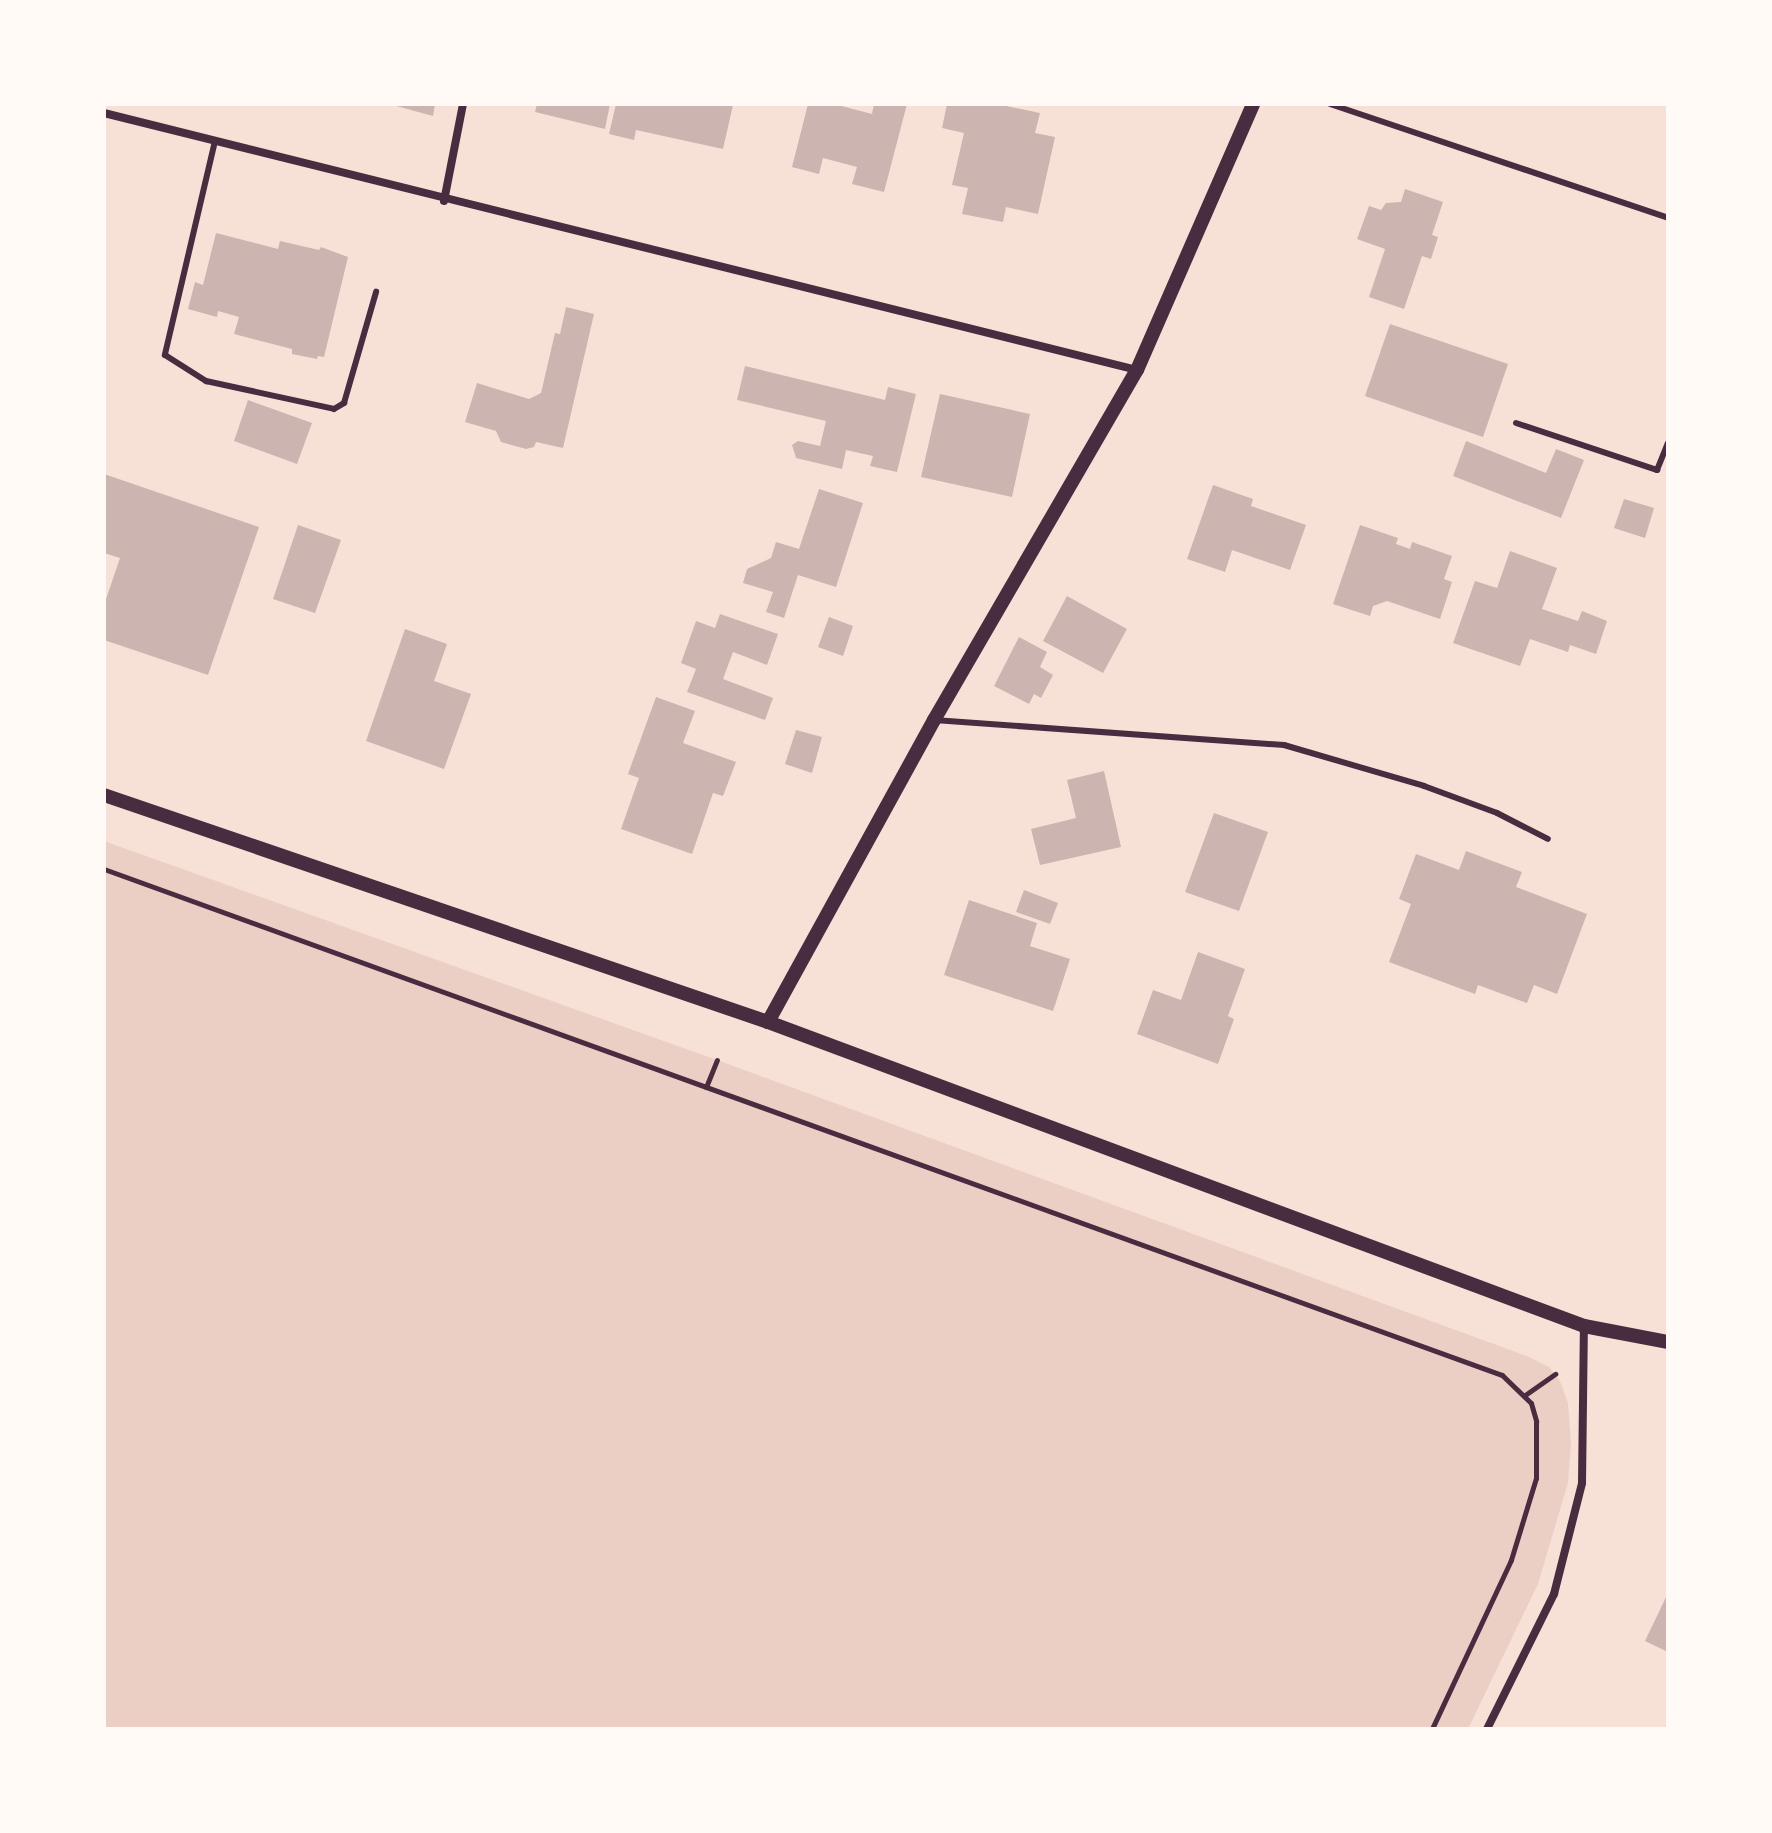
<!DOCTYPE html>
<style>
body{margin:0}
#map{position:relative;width:1772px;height:1833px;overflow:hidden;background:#f7e1d7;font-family:Rubik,sans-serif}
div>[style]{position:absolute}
.green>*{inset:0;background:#ebcfc5}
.building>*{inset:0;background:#ccb4b1}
.path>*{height:5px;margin:-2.5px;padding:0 2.5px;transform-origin:2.5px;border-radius:2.5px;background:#4a2c40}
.service>*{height:6px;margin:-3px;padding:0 3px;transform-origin:3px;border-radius:3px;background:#4a2c40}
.minor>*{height:8px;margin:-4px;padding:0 4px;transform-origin:4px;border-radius:4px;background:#4a2c40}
.tertiary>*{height:14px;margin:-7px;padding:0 7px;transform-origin:7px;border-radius:7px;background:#4a2c40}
span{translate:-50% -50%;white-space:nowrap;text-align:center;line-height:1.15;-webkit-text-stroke:8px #fffaf5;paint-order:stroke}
.frame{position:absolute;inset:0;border:106px solid #fffaf5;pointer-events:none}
</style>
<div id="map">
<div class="green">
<i style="clip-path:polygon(104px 841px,717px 1060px,1527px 1356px,1549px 1367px,1560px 1381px,1568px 1403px,1571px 1443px,1568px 1483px,1538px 1584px,1468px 1729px,104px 1729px)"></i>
</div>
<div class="building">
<i style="clip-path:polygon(389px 104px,435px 104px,433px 116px)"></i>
<i style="clip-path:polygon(537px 104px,610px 104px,605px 129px,535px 112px)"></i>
<i style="clip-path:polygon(616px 104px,727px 104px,733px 105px,723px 149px,636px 130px,634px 140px,609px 134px)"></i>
<i style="clip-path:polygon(808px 104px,834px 104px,872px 114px,874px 104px,907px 104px,884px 192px,852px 184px,857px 167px,823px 158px,819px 174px,792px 167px)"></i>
<i style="clip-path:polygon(947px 104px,997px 104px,1040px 113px,1035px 133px,1055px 137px,1038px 214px,1006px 207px,1003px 222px,962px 214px,968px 188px,952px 185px,964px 133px,942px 128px)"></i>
<i style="clip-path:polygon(1405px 189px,1443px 202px,1432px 235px,1438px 237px,1431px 259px,1422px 256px,1404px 309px,1369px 297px,1385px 249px,1357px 239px,1369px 206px,1381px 210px,1386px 203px,1401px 202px)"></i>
<i style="clip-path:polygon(216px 233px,278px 249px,280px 241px,319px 250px,321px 247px,348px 257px,324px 357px,318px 356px,317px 359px,292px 354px,292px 349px,234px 334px,239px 317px,218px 311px,217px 317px,188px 309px,195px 282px,203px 285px)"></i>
<i style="clip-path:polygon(566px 307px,594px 314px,563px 448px,536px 442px,534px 447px,526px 449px,501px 442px,496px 431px,465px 422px,477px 383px,529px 399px,541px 393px,555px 333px,560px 334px)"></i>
<i style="clip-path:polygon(1390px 324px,1508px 364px,1483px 437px,1365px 396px)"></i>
<i style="clip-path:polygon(745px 366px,885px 400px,888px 387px,916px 394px,897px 472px,870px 466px,873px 456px,846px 450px,842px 469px,796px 458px,792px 445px,798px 441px,820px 446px,826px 421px,737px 400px)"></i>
<i style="clip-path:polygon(940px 394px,1030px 414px,1012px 497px,921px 477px)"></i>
<i style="clip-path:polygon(248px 400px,312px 423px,297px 464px,234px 441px)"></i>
<i style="clip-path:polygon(1466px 441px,1546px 473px,1556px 449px,1584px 460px,1561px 518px,1453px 476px)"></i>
<i style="clip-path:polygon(104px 474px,259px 527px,208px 675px,104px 640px,104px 605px,120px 558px,104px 553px)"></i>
<i style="clip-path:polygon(1213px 485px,1253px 499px,1251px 506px,1306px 525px,1290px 570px,1232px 550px,1225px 572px,1187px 559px)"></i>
<i style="clip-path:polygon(819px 489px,863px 503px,836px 587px,798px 575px,784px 618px,766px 612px,773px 592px,743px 583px,747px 569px,771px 558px,776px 542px,799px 549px)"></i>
<i style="clip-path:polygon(1624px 499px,1654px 508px,1645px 538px,1614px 528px)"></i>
<i style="clip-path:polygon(298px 525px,341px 540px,315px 613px,273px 599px)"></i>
<i style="clip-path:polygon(1360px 525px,1398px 538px,1396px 544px,1410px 549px,1412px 542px,1452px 556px,1444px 579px,1452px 582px,1440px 619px,1387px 601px,1373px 606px,1370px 616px,1333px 604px)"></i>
<i style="clip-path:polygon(1510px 551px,1557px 568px,1542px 609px,1578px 621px,1582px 611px,1607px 621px,1596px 654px,1570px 645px,1568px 652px,1530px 639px,1520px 666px,1453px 643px,1475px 581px,1497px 588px)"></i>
<i style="clip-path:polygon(1067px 596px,1127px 629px,1103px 673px,1043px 641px)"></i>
<i style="clip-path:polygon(720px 614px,778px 634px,767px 665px,733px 652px,723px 679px,773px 698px,765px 720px,687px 692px,696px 669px,681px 663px,696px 621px,715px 628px)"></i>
<i style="clip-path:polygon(829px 617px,853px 626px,843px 656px,818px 647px)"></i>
<i style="clip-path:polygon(405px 629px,447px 644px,434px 681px,471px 694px,444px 769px,366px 741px)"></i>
<i style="clip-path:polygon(1019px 637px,1047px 652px,1040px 667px,1053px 675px,1041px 698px,1034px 694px,1029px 704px,994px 686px)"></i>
<i style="clip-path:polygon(656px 697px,695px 711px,683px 743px,736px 762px,723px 796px,713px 793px,692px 854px,621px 829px,639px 778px,628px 774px)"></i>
<i style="clip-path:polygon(796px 730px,822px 737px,812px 773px,785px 764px)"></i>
<i style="clip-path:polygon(1104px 771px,1121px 847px,1040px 865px,1031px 829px,1076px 818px,1067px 780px)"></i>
<i style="clip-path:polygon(1214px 813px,1268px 832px,1239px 911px,1185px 892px)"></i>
<i style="clip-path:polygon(1466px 851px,1522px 872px,1516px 887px,1587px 914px,1557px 994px,1534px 985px,1527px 1003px,1478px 985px,1475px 994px,1389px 962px,1411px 904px,1399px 899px,1416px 854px,1459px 870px)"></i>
<i style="clip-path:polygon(1024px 890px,1058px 903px,1050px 924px,1016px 912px)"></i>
<i style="clip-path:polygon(969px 900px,1037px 923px,1030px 946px,1070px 959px,1053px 1011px,944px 975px)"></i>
<i style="clip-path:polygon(1198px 952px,1245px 969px,1228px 1016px,1234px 1019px,1218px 1064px,1137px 1034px,1153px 990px,1181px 1000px)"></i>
<i style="clip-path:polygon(1668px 1593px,1668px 1652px,1645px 1641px)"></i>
</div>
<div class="path">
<i style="left:104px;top:869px;width:1487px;rotate:19.9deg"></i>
<i style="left:1502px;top:1375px;width:40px;rotate:44deg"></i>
<i style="left:1531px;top:1403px;width:19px;rotate:74deg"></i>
<i style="left:1536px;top:1421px;width:57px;rotate:90deg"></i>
<i style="left:1536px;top:1478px;width:86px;rotate:107deg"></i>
<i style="left:1511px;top:1560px;width:187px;rotate:115.1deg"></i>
<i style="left:706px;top:1087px;width:29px;rotate:-68deg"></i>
<i style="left:1525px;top:1395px;width:37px;rotate:-35deg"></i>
</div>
<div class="service">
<i style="left:1330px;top:104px;width:357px;rotate:18.6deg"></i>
<i style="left:215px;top:141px;width:220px;rotate:103.2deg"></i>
<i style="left:165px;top:355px;width:49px;rotate:32.4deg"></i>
<i style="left:206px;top:381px;width:131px;rotate:12.3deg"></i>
<i style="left:334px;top:409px;width:12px;rotate:-31deg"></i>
<i style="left:344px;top:403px;width:116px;rotate:-73.9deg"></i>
<i style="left:1516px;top:423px;width:149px;rotate:18.4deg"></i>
<i style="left:1657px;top:470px;width:29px;rotate:-68deg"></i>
<i style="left:934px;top:720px;width:351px;rotate:4.1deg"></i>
<i style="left:1284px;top:745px;width:146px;rotate:16.3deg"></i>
<i style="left:1424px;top:786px;width:78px;rotate:20.3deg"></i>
<i style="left:1497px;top:813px;width:57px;rotate:27deg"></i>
</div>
<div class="minor">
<i style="left:104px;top:113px;width:1064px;rotate:13.97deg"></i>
<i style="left:444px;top:201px;width:99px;rotate:-78.9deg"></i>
<i style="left:1487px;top:1729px;width:151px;rotate:-63.6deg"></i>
<i style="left:1554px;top:1594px;width:114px;rotate:-75.8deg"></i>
<i style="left:1582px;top:1483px;width:157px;rotate:-89.3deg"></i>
</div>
<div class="tertiary">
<i style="left:104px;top:795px;width:702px;rotate:18.87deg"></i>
<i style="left:768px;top:1022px;width:871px;rotate:20.43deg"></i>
<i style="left:1584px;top:1326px;width:86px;rotate:10.8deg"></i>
<i style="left:768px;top:1022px;width:345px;rotate:-61.2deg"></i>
<i style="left:934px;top:720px;width:405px;rotate:-59.9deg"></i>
<i style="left:1137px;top:370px;width:290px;rotate:-66.4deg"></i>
</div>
<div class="frame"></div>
</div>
